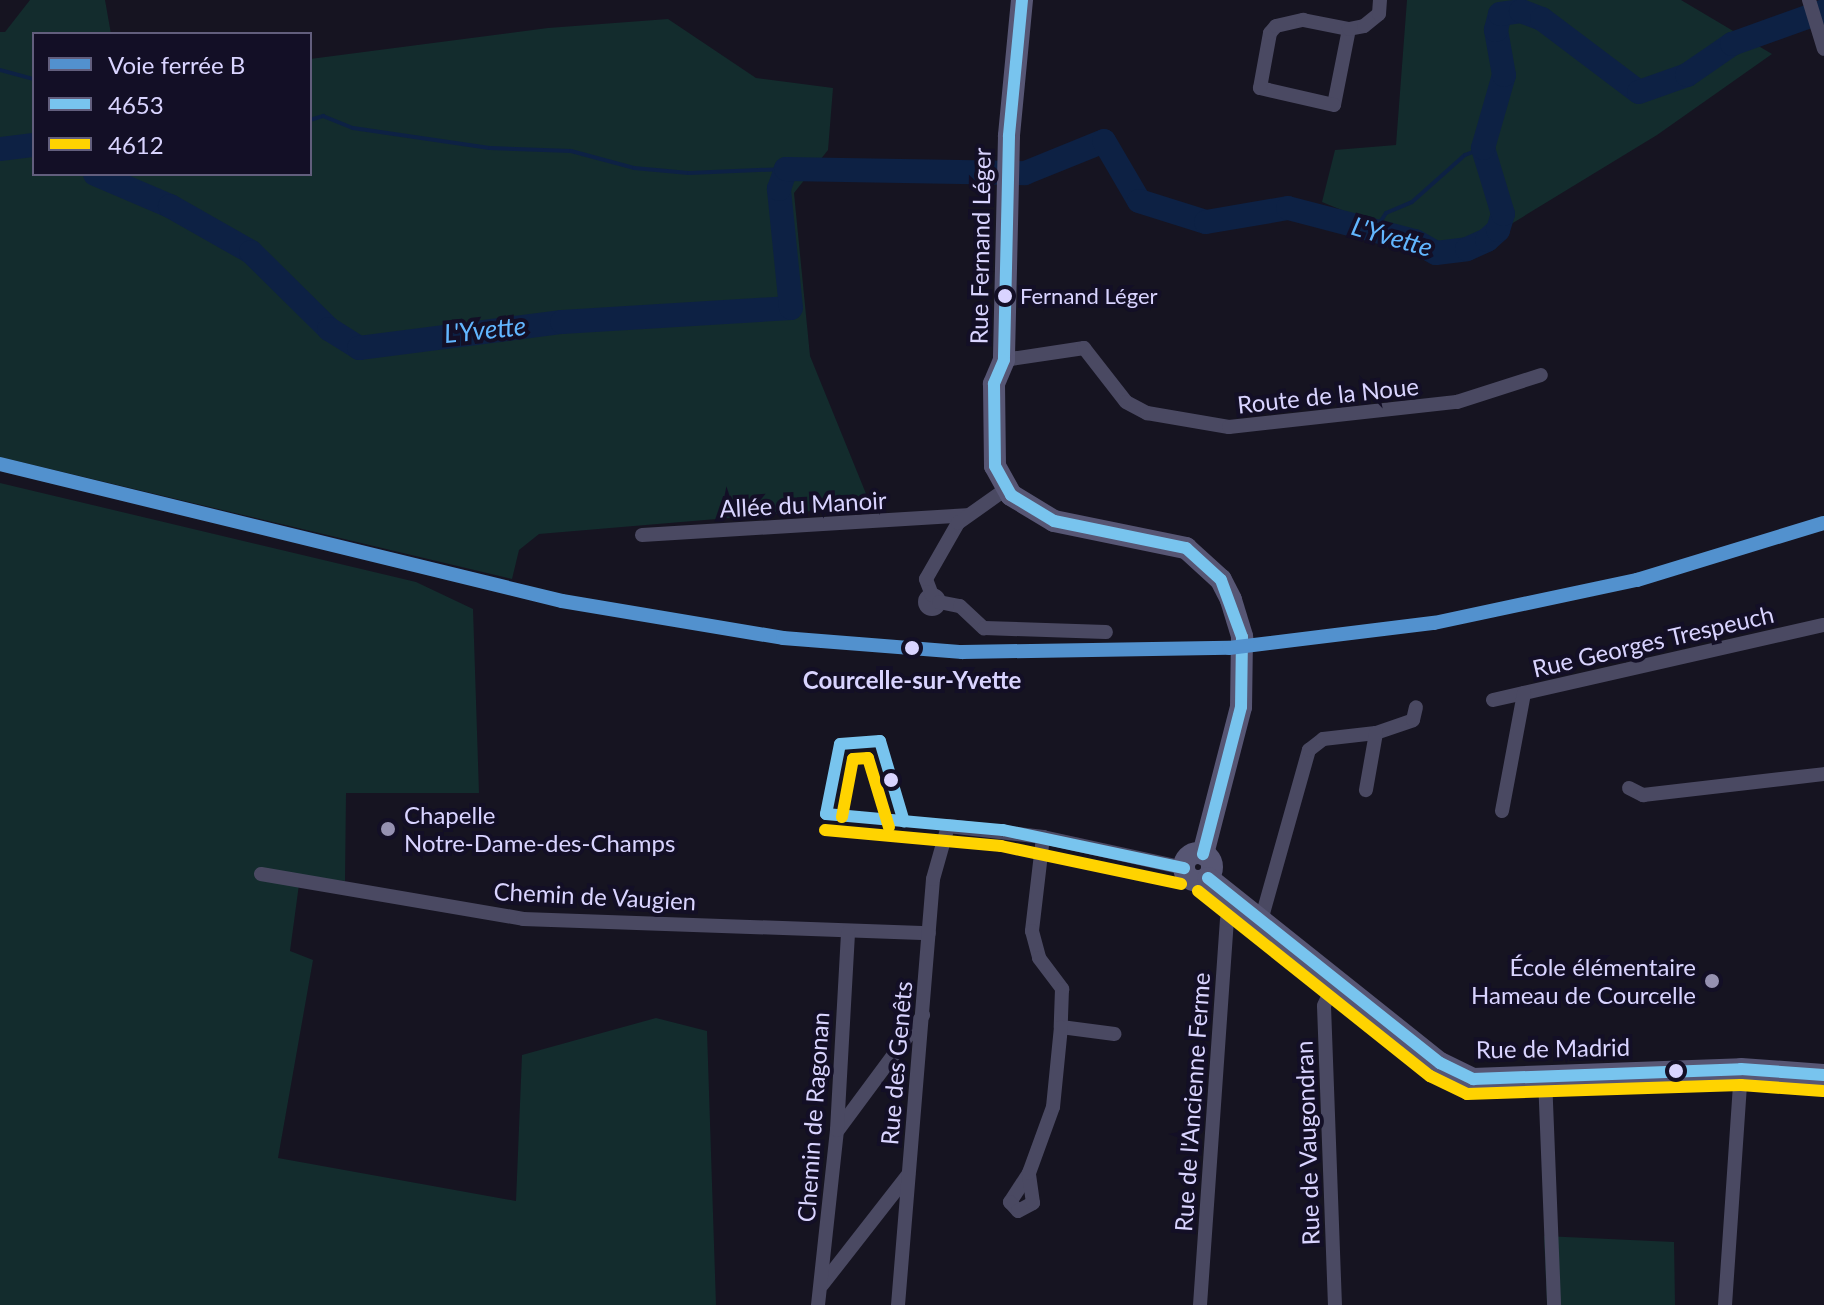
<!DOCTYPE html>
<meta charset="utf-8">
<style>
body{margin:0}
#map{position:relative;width:1824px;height:1305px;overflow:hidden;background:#161421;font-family:Lato,sans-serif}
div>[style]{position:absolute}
.green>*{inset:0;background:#132c2d}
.stream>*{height:4px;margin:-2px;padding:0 2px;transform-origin:2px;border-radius:2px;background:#0d2144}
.river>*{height:24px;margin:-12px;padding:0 12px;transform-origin:12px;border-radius:12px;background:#0d2144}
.street>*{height:14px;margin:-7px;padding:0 7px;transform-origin:7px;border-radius:7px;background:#4a4962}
.street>.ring{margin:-7px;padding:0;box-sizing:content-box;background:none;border:14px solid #4a4962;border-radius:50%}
.secondary>*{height:22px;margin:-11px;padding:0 11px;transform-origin:11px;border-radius:11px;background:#575674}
.secondary>.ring{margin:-11px;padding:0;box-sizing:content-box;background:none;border:22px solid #575674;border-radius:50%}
.bus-1>*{height:12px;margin:-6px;padding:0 6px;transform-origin:6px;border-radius:6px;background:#78c4ee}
.bus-2>*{height:12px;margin:-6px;padding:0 6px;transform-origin:6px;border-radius:6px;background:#ffd300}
.rail-1>*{height:14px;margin:-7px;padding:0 7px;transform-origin:7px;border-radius:7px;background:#5291ce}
.dots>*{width:22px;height:22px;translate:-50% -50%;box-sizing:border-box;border:4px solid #130f26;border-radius:50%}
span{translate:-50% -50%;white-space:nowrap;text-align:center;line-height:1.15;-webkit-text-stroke:8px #130f26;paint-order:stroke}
.bus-label{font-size:22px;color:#d9d4ff}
.left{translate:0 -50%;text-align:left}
.street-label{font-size:24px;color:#d9d4ff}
.stop-label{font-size:24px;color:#d9d4ff;font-weight:700}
.poi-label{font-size:24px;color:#d9d4ff}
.right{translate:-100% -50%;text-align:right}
.water-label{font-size:26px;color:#62b6ff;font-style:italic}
.legend{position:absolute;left:32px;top:32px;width:280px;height:144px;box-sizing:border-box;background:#130f26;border:2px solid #625e7d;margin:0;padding:10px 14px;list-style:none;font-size:24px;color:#d9d4ff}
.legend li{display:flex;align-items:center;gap:16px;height:40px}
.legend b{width:40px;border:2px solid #625e7d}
</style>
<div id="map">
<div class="green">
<i style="clip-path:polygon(30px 0,105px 0,111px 34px,34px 34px,34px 174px,310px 174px,310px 59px,548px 28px,668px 19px,756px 78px,833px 88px,828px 150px,794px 193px,810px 356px,871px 506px,539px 534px,519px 550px,512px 579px,0 457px,0 32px,5px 32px)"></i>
<i style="clip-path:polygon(1407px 0,1681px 0,1772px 54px,1657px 135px,1493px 235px,1430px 246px,1322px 202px,1335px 150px,1396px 145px)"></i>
<i style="clip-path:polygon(0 483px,416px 582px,473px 609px,479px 793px,346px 793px,345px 881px,300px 877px,290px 951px,313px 960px,278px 1158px,516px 1201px,522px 1055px,656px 1018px,707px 1031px,716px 1305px,0 1305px)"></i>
<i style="clip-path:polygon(1544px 1236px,1674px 1242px,1675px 1305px,1547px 1305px)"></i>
</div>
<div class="stream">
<i style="left:0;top:70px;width:35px;rotate:15deg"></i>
<i style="left:310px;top:120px;width:14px;rotate:-17deg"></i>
<i style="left:323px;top:116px;width:32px;rotate:22deg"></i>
<i style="left:353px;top:128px;width:138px;rotate:8.3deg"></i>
<i style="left:490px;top:148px;width:81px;rotate:2.1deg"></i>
<i style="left:571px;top:151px;width:65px;rotate:15.1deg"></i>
<i style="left:634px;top:168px;width:55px;rotate:5.2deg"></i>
<i style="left:689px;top:173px;width:97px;rotate:-2.4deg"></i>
<i style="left:1375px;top:230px;width:20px;rotate:-57deg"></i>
<i style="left:1386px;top:213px;width:28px;rotate:-23deg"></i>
<i style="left:1412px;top:202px;width:71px;rotate:-41.6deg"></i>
<i style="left:1465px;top:155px;width:19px;rotate:-21deg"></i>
</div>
<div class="river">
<i style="left:0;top:149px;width:34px;rotate:-7deg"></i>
<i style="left:95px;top:174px;width:82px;rotate:23.1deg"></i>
<i style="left:170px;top:206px;width:93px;rotate:29.6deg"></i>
<i style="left:251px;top:252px;width:110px;rotate:44.6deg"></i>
<i style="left:329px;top:329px;width:36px;rotate:32deg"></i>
<i style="left:359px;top:348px;width:205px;rotate:-7.3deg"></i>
<i style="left:562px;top:322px;width:229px;rotate:-3.5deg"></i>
<i style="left:791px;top:308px;width:120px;rotate:-95.8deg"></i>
<i style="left:779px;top:189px;width:21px;rotate:-71deg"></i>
<i style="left:786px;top:169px;width:239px;rotate:1deg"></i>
<i style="left:1025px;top:173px;width:85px;rotate:-22.1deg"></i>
<i style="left:1104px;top:141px;width:69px;rotate:59.7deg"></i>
<i style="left:1139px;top:201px;width:70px;rotate:17.4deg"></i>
<i style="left:1206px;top:222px;width:83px;rotate:-9.7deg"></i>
<i style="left:1288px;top:208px;width:131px;rotate:14.6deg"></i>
<i style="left:1415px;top:241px;width:24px;rotate:30deg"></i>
<i style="left:1436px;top:253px;width:31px;rotate:-7deg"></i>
<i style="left:1467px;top:249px;width:22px;rotate:-24deg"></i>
<i style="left:1487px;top:240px;width:15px;rotate:-42deg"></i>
<i style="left:1498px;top:230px;width:17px;rotate:-73deg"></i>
<i style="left:1503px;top:214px;width:69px;rotate:-106.9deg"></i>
<i style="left:1483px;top:148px;width:76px;rotate:-74deg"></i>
<i style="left:1504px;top:75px;width:46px;rotate:-100.1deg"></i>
<i style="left:1496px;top:30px;width:16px;rotate:-76deg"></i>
<i style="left:1500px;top:14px;width:21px;rotate:-8deg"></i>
<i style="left:1521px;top:11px;width:22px;rotate:21deg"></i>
<i style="left:1542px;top:19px;width:121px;rotate:37deg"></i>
<i style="left:1639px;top:92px;width:51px;rotate:-19.5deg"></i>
<i style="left:1687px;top:75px;width:55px;rotate:-34.6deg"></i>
<i style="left:1732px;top:44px;width:98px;rotate:-19.7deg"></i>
</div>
<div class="street">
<i style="left:1809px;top:0;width:51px;rotate:73deg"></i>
<i style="left:1349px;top:29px;width:77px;rotate:101.2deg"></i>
<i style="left:1334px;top:105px;width:76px;rotate:-167.1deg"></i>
<i style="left:1260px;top:88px;width:56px;rotate:-79.7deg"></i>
<i style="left:1270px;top:33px;width:9px;rotate:-49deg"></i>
<i style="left:1276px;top:26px;width:28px;rotate:-13deg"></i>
<i style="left:1303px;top:20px;width:47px;rotate:11.1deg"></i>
<i style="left:1349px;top:29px;width:15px;rotate:-11deg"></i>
<i style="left:1364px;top:26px;width:19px;rotate:-39deg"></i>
<i style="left:1379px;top:14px;width:14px;rotate:-86deg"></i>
<i style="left:1004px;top:360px;width:81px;rotate:-8.5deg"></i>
<i style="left:1084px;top:348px;width:68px;rotate:52.1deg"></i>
<i style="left:1126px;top:402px;width:24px;rotate:28deg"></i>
<i style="left:1147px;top:413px;width:83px;rotate:9.7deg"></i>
<i style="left:1229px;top:427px;width:229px;rotate:-6.3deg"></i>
<i style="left:1457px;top:402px;width:88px;rotate:-17.8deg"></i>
<i style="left:642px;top:535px;width:325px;rotate:-3.5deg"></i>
<i class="ring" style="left:925px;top:595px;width:0;height:0"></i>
<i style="left:932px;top:595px;width:17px;rotate:-111deg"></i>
<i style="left:926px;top:579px;width:64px;rotate:-60.3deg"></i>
<i style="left:958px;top:523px;width:59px;rotate:-35.3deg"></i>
<i style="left:939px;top:602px;width:21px;rotate:11deg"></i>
<i style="left:960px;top:606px;width:33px;rotate:43deg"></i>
<i style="left:984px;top:628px;width:122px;rotate:1.9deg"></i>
<i style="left:1493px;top:700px;width:339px;rotate:-12.8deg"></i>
<i style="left:1376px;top:733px;width:39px;rotate:-19deg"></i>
<i style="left:1413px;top:720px;width:13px;rotate:-77deg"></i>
<i style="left:1629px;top:788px;width:16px;rotate:27deg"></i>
<i style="left:1643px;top:795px;width:182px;rotate:-6.6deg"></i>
<i style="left:1502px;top:811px;width:120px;rotate:-79.4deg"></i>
<i style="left:1043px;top:837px;width:95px;rotate:96.7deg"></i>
<i style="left:1032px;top:931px;width:28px;rotate:75deg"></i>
<i style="left:1039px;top:958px;width:39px;rotate:53deg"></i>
<i style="left:1062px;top:989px;width:38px;rotate:92deg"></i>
<i style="left:1061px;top:1027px;width:54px;rotate:7.4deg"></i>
<i style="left:261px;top:874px;width:266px;rotate:9.7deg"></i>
<i style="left:523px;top:919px;width:406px;rotate:2deg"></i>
<i style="left:1260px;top:924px;width:181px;rotate:-74.3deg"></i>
<i style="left:1309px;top:750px;width:18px;rotate:-38deg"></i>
<i style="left:1323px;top:739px;width:53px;rotate:-6.5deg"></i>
<i style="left:1376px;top:733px;width:58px;rotate:100deg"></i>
<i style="left:1335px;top:982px;width:26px;rotate:115deg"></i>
<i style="left:1324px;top:1006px;width:299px;rotate:87.9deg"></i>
<i style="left:1545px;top:1078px;width:227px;rotate:87.7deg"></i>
<i style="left:838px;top:1130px;width:143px;rotate:-53.5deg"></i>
<i style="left:1029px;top:1173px;width:35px;rotate:123deg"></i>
<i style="left:1010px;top:1202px;width:12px;rotate:48deg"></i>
<i style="left:1018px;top:1211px;width:17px;rotate:-28deg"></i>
<i style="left:1033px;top:1203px;width:30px;rotate:-98deg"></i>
<i style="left:1029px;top:1173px;width:70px;rotate:-70deg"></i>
<i style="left:1053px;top:1107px;width:80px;rotate:-84.3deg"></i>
<i style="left:822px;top:1285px;width:140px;rotate:-52deg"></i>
<i style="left:818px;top:1305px;width:176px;rotate:-83.8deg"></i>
<i style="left:837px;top:1130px;width:198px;rotate:-86.8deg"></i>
<i style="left:898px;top:1305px;width:427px;rotate:-85.3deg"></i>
<i style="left:933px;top:879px;width:55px;rotate:-74.2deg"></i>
<i style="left:948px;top:826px;width:96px;rotate:6.6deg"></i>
<i style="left:1043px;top:837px;width:144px;rotate:12.4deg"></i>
<i style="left:1200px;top:1305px;width:386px;rotate:-86deg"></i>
<i style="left:1227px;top:920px;width:18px;rotate:-52deg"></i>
<i style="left:1725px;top:1305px;width:237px;rotate:-86.1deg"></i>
</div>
<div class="secondary">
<i style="left:1022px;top:0;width:137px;rotate:95.5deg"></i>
<i style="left:1009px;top:136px;width:224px;rotate:91.3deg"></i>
<i style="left:1004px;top:360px;width:26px;rotate:113deg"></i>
<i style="left:994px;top:384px;width:82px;rotate:89.3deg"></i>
<i style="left:995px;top:466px;width:33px;rotate:61deg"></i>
<i style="left:1011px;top:495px;width:50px;rotate:31.2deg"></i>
<i style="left:1054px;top:521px;width:135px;rotate:11.6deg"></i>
<i style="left:1186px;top:548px;width:47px;rotate:42.4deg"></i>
<i style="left:1221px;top:580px;width:22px;rotate:63deg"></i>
<i style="left:1231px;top:600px;width:39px;rotate:73deg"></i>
<i style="left:1242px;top:637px;width:70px;rotate:90.8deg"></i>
<i style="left:1241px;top:707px;width:152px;rotate:104.5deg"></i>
<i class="ring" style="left:1184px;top:853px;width:6px;height:6px"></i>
<i style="left:1208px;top:878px;width:297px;rotate:38.6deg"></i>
<i style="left:1440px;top:1063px;width:37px;rotate:26deg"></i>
<i style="left:1473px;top:1079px;width:268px;rotate:-2.1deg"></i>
<i style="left:1741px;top:1069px;width:83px;rotate:4.1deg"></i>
</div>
<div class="bus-1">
<i style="left:1022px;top:0;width:137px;rotate:95.5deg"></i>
<i style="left:1009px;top:136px;width:224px;rotate:91.3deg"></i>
<i style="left:1004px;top:360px;width:26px;rotate:113deg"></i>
<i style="left:994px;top:384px;width:82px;rotate:89.3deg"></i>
<i style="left:995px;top:466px;width:33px;rotate:61deg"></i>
<i style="left:1011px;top:495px;width:50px;rotate:31.2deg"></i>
<i style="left:1054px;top:521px;width:135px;rotate:11.6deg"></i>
<i style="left:1186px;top:548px;width:47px;rotate:42.4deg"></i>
<i style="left:1221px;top:580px;width:61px;rotate:69.8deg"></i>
<i style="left:1242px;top:637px;width:70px;rotate:90.8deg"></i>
<i style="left:1241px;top:707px;width:152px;rotate:104.5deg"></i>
<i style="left:826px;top:814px;width:178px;rotate:5.2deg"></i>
<i style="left:1003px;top:830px;width:185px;rotate:11.9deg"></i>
<i style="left:826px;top:814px;width:71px;rotate:-78.7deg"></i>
<i style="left:840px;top:744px;width:40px;rotate:-4.3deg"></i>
<i style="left:880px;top:741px;width:84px;rotate:73.5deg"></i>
<i style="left:1208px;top:878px;width:297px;rotate:38.6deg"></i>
<i style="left:1440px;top:1063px;width:37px;rotate:26deg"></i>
<i style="left:1473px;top:1079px;width:268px;rotate:-2.1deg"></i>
<i style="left:1741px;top:1069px;width:83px;rotate:4.1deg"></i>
</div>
<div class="bus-2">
<i style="left:842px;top:817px;width:59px;rotate:-79.3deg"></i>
<i style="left:853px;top:759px;width:15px;rotate:-4deg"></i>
<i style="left:868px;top:758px;width:72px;rotate:73.1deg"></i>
<i style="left:825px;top:830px;width:177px;rotate:5.2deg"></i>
<i style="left:1001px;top:846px;width:184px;rotate:11.9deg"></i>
<i style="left:1198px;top:891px;width:297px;rotate:38.6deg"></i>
<i style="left:1430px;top:1076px;width:41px;rotate:25.9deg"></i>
<i style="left:1467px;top:1094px;width:274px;rotate:-1.9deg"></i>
<i style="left:1741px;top:1085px;width:82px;rotate:4.2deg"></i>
</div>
<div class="rail-1">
<i style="left:0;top:464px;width:578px;rotate:13.7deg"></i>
<i style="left:562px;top:601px;width:224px;rotate:9.5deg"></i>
<i style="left:783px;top:638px;width:180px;rotate:4.5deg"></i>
<i style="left:962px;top:652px;width:267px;rotate:-0.9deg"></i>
<i style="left:1229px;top:648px;width:207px;rotate:-7deg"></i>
<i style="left:1434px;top:623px;width:208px;rotate:-12deg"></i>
<i style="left:1637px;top:580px;width:195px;rotate:-17deg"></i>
</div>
<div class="dots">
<i style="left:1005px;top:296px;background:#d9d4ff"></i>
<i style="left:912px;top:648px;background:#d9d4ff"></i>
<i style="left:891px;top:780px;background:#d9d4ff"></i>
<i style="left:388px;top:829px;background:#9591b1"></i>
<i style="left:1712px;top:981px;background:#9591b1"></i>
<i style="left:1676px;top:1071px;background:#d9d4ff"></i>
</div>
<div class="bus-label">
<span class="left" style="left:1020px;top:296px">Fernand Léger</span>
</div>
<div class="street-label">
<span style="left:980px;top:246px;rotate:-89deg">Rue Fernand Léger</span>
<span style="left:1328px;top:395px;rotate:-6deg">Route de la Noue</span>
<span style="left:803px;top:504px;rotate:-3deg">Allée du Manoir</span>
<span style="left:1653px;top:641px;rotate:-13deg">Rue Georges Trespeuch</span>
<span style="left:595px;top:896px;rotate:3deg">Chemin de Vaugien</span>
<span style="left:1553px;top:1048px;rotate:-1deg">Rue de Madrid</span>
<span style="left:896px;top:1063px;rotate:-85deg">Rue des Genêts</span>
<span style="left:1192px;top:1102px;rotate:-86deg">Rue de l'Ancienne Ferme</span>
<span style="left:813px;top:1117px;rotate:-86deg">Chemin de Ragonan</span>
<span style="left:1307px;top:1143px;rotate:-92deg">Rue de Vaugondran</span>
</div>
<div class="stop-label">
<span style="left:912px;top:680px">Courcelle-sur-Yvette</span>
</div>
<div class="poi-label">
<span class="left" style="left:404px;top:829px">Chapelle<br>Notre-Dame-des-Champs</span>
<span class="right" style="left:1696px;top:981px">École élémentaire<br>Hameau de Courcelle</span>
</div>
<div class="water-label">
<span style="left:1392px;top:237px;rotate:16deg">L'Yvette</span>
<span style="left:485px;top:330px;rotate:-6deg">L'Yvette</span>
</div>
<ul class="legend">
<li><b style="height:10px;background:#5291ce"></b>Voie ferrée B</li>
<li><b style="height:10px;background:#78c4ee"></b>4653</li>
<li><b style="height:10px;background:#ffd300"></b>4612</li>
</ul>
</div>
